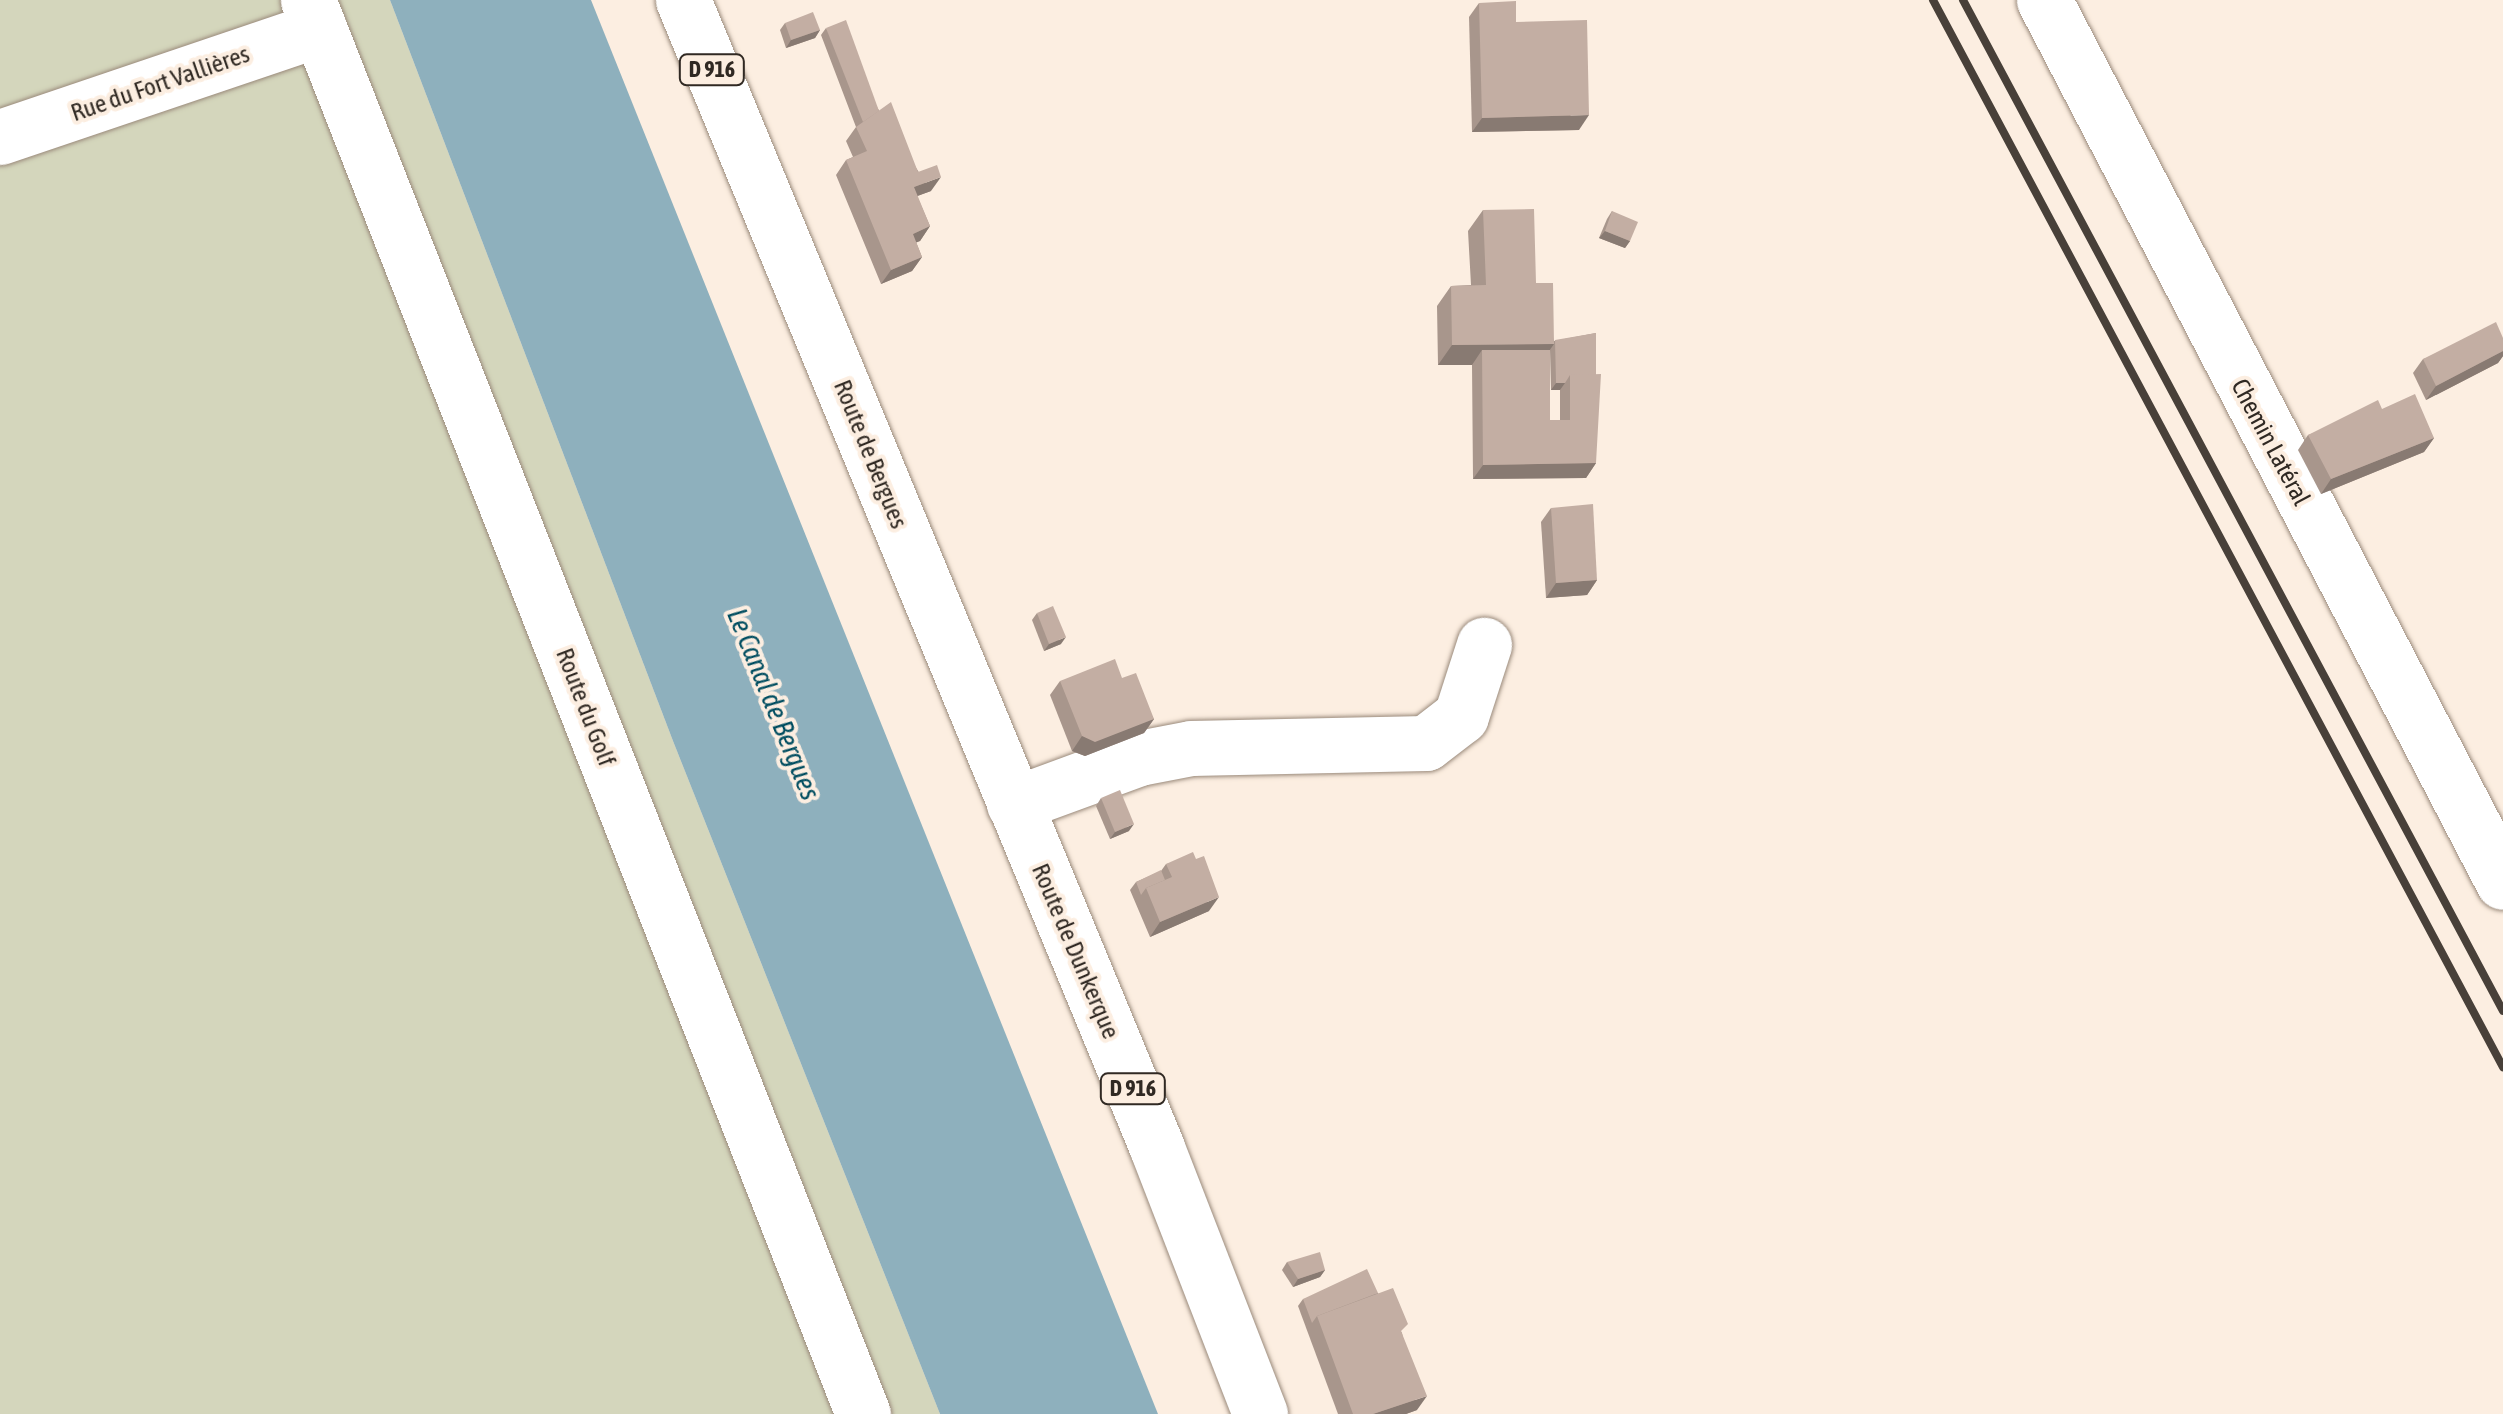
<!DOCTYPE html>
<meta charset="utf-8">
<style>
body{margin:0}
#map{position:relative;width:2503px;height:1414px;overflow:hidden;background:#fceee1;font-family:"Asap Condensed",sans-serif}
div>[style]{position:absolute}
.green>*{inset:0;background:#d4d6bc}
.water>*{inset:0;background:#8eb0bd}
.roads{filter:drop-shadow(0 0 2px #9a8a7b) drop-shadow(0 0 2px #9a8a7b)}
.minor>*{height:55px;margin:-27.5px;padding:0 27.5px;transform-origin:27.5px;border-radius:27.5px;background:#fff}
.major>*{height:55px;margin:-27.5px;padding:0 27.5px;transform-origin:27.5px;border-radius:27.5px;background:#fff}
.rail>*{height:8px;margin:-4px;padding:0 4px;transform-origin:4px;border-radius:4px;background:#484039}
.wall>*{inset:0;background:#a8968c}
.shaded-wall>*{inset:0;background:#887a72}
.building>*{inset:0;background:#c3aea3}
span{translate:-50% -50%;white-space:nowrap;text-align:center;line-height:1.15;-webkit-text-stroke:8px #fceee1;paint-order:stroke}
.shield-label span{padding:2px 8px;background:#fceee1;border:2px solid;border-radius:8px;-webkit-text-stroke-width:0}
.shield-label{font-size:22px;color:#302923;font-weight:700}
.street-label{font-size:25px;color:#302923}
.water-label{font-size:28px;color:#004d60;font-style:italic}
</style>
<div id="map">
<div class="green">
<i style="clip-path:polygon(0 0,390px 0,673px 741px,940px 1414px,0 1414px)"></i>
</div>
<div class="water">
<i style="clip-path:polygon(390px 0,591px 0,1158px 1414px,940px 1414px,673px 741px)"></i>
</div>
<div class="roads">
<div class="minor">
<i style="left:308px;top:0;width:1519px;rotate:68.57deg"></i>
<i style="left:2044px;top:0;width:994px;rotate:62.51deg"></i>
<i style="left:0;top:137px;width:337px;rotate:-18.7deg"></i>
<i style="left:1014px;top:804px;width:133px;rotate:-20.2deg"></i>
<i style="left:1139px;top:758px;width:53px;rotate:-10.9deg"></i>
<i style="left:1191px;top:748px;width:235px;rotate:-1.2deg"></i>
<i style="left:1426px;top:743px;width:44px;rotate:-37.6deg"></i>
<i style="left:1461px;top:716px;width:75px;rotate:-72.1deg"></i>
</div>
<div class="major">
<i style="left:683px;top:0;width:1242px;rotate:67.56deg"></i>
<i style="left:1157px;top:1148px;width:285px;rotate:68.8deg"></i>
</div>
</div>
<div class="rail">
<i style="left:1933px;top:0;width:1210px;rotate:61.89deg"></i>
<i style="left:1963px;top:0;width:1146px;rotate:61.89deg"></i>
</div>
<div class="wall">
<i style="clip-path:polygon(1479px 3px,1516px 22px,1579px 130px,1472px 132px,1469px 17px)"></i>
<i style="clip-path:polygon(785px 23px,820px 30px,815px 38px,786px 48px,780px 30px)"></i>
<i style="clip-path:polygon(826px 28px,931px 191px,917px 196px,930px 226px,920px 241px,916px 242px,922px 257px,912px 271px,881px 284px,836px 175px,846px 160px,853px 157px,846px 141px,856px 127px,821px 35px)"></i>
<i style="clip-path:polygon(evenodd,1483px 210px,1536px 283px,1554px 341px,1596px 333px,1596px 463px,1586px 478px,1473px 479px,1472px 365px,1438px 365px,1437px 306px,1451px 286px,1471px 285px,1468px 231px,1483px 210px,1550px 350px,1551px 390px,1560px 390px,1560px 420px,1550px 420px,1550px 350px)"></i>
<i style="clip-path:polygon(1612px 211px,1630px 241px,1625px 248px,1599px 238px,1607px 219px)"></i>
<i style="clip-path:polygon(2503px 338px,2503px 356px,2498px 363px,2426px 400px,2413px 373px,2423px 359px)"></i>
<i style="clip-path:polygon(2382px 409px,2434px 438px,2424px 452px,2321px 494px,2298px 450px,2308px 435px)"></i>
<i style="clip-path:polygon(1551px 508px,1597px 580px,1587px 595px,1546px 598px,1541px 522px)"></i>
<i style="clip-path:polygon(1037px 613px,1061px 644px,1044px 651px,1032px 620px)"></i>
<i style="clip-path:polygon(1122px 678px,1154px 719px,1144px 733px,1085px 756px,1072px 751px,1050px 695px,1060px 681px)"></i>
<i style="clip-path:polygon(1101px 798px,1129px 831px,1110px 839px,1096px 806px)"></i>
<i style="clip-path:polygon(1196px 859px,1209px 911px,1150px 937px,1130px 890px,1136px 882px,1161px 871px,1166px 864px)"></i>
<i style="clip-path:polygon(1287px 1262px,1325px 1270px,1320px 1277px,1293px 1287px,1282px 1270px)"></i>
<i style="clip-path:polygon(1378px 1293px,1402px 1333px,1417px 1410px,1406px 1414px,1338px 1414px,1298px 1306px,1303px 1299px)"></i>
</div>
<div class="shaded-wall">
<i style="clip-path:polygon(820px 30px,815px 38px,786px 48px,791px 40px)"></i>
<i style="clip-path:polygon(1589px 115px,1579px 130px,1472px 132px,1482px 118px)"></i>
<i style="clip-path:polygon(941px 177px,931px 191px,904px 201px,914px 187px)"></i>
<i style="clip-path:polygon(930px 226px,920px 241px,903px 248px,913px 234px)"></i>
<i style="clip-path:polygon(1605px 231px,1630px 241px,1625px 248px,1599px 238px)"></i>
<i style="clip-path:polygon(922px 257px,912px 271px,881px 284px,891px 270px)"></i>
<i style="clip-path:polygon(1554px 344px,1540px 364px,1482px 350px,1472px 365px,1438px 365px,1452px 345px)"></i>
<i style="clip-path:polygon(2503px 351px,2503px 356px,2498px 363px,2426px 400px,2436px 386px)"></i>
<i style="clip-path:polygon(1556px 383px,1565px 383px,1560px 390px,1551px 390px)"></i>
<i style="clip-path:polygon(2434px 438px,2424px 452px,2321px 494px,2331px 479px)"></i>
<i style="clip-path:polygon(1596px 463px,1586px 478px,1473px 479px,1483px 465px)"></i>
<i style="clip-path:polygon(1597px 580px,1587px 595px,1546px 598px,1556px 583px)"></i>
<i style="clip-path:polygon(1066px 637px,1061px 644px,1044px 651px,1049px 644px)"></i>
<i style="clip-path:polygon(1154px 719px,1144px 733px,1085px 756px,1072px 751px,1082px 736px)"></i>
<i style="clip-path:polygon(1134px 824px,1129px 831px,1110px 839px,1115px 832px)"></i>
<i style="clip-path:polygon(1219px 897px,1209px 911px,1150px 937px,1160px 922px)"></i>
<i style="clip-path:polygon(1325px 1270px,1320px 1277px,1293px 1287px,1298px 1279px)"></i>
<i style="clip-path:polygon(1427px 1396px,1417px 1410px,1406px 1414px,1373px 1414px)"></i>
</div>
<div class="building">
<i style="clip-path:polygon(1516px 1px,1516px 22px,1587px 20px,1589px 115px,1482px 118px,1479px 3px)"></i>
<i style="clip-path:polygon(813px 12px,820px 30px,791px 40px,785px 23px)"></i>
<i style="clip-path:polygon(846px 20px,879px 111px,863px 122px,826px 28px)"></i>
<i style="clip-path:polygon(891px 102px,918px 172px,937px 165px,941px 177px,914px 187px,930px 226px,913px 234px,922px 257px,891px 270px,846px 160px,867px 151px,856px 127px)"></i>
<i style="clip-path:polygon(1534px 209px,1536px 283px,1553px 283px,1554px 344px,1452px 345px,1451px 286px,1486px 285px,1483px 210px)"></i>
<i style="clip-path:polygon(1612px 211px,1638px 222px,1630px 241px,1605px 231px)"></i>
<i style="clip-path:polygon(2496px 322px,2503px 338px,2503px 351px,2436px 386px,2423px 359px)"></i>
<i style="clip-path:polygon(1596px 333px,1596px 375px,1570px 375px,1565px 383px,1556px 383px,1555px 340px)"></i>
<i style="clip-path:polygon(1482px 350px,1550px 350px,1550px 420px,1570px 420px,1570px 375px,1601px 374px,1596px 463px,1483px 465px)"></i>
<i style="clip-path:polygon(2415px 394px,2434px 438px,2331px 479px,2308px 435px,2378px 400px,2382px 409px)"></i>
<i style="clip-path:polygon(1593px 504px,1597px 580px,1556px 583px,1551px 508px)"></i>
<i style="clip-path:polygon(1053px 606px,1066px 637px,1049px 644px,1037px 613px)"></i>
<i style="clip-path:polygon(1115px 659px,1122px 678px,1136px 673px,1154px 719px,1095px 742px,1082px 736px,1060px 681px)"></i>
<i style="clip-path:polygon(1120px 790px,1134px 824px,1115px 832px,1101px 798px)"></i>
<i style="clip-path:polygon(1193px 852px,1196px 859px,1204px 856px,1219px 897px,1160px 922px,1146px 888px,1172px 877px,1166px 864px)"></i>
<i style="clip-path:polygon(1161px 870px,1165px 880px,1146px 888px,1141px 895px,1136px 882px)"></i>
<i style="clip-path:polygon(1320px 1252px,1325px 1270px,1298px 1279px,1287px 1262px)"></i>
<i style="clip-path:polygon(1367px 1269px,1378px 1293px,1317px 1316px,1312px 1323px,1303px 1299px)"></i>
<i style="clip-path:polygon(1393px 1288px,1408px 1324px,1401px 1331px,1427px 1396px,1373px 1414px,1353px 1414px,1317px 1316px)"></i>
</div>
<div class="shield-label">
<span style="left:712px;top:70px">D 916</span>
<span style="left:1133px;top:1089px">D 916</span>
</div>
<div class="street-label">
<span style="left:160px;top:83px;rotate:-19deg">Rue du Fort Vallières</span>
<span style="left:2271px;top:442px;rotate:62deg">Chemin Latéral</span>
<span style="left:871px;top:454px;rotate:68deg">Route de Bergues</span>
<span style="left:586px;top:707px;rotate:69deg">Route du Golf</span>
<span style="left:1076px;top:951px;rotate:67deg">Route de Dunkerque</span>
</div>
<div class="water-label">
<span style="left:774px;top:704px;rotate:68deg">Le Canal de Bergues</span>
</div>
</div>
